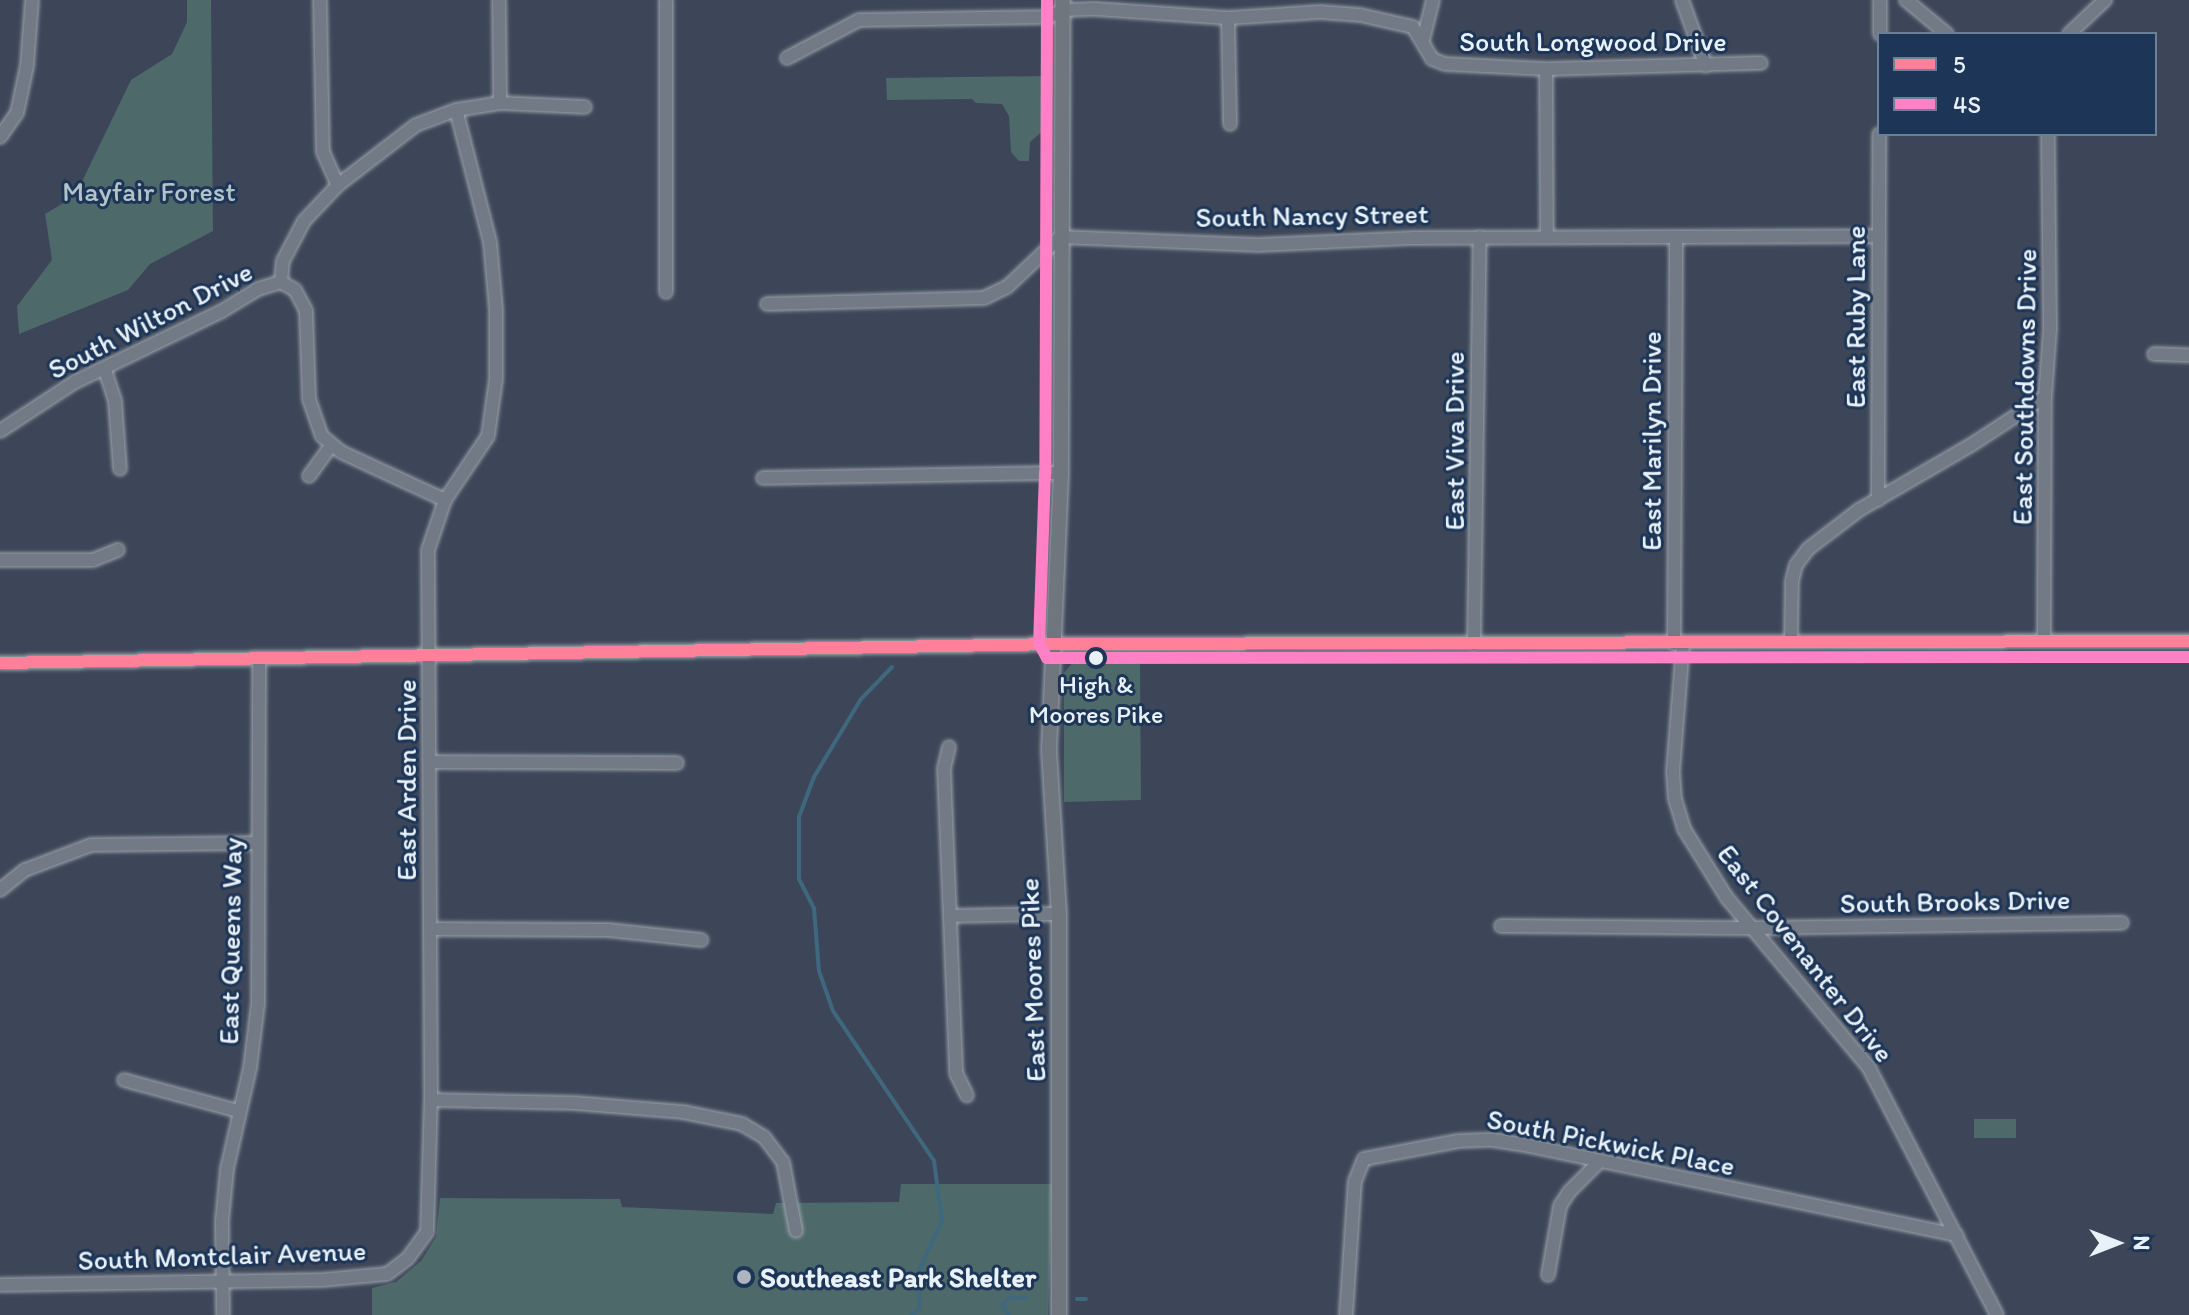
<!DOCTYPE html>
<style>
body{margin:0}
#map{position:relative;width:2189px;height:1315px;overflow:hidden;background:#3c4658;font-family:Itim,sans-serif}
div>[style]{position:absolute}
.green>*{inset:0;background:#4d6969}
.stream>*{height:4px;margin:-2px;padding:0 2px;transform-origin:2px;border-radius:2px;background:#3f687f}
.roads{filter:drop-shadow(0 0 2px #9da4ad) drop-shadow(0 0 2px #9da4ad)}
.minor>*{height:12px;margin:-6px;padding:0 6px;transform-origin:6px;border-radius:6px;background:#727a85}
.major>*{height:14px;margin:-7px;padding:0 7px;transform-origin:7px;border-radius:7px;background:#6f767e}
.bus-1>*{height:12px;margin:-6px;padding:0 6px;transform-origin:6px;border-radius:6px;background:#ff8098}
.bus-2>*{height:12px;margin:-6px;padding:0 6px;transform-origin:6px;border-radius:6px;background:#ff80c5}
.dots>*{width:22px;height:22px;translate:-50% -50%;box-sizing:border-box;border:4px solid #1d3557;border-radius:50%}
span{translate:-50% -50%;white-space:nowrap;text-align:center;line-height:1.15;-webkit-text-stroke:6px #1d3557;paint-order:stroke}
.bus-label{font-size:26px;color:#e8f1f8}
.street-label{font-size:28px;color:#e8f1f8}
.park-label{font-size:28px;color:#b3c3c7}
.poi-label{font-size:28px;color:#e8f1f8;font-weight:700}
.left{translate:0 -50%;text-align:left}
.legend{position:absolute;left:1877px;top:32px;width:280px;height:104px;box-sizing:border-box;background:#1d3557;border:2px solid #6e8097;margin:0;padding:10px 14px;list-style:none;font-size:24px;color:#e8f1f8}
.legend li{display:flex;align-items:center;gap:16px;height:40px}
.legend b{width:40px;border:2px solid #6e8097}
.north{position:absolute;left:2077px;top:1203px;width:80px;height:80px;-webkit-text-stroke:6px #1d3557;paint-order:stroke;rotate:90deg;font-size:22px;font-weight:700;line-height:32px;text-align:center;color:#e8f1f8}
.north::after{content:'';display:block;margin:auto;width:28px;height:36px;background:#e8f1f8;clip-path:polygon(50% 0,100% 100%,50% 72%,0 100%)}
</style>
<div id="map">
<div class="green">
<i style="clip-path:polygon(187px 0,211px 0,213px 231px,150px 264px,128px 290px,19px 334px,17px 306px,52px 260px,45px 214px,75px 196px,131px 80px,172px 54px,187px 22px)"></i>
<i style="clip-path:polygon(1047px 76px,1044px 130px,1030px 142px,1029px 161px,1019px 161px,1011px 152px,1009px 116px,1002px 104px,976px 103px,972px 99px,887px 100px,886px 78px)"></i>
<i style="clip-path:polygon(1073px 662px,1140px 662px,1141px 800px,1064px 802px,1064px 673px)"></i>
<i style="clip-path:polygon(1974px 1119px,2016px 1119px,2016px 1138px,1974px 1138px)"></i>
<i style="clip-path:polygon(901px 1184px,1052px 1184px,1048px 1315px,372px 1315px,372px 1288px,396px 1282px,421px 1261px,436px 1237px,440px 1198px,620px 1199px,622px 1207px,773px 1214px,776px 1203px,899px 1202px)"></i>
</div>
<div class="stream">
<i style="left:892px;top:667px;width:45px;rotate:134.1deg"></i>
<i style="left:861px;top:699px;width:91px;rotate:121.1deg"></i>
<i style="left:814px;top:777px;width:43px;rotate:110.6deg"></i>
<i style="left:799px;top:817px;width:62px;rotate:90deg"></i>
<i style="left:799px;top:879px;width:33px;rotate:63deg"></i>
<i style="left:814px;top:908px;width:63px;rotate:85.5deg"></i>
<i style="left:819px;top:971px;width:42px;rotate:70.7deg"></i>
<i style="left:833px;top:1011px;width:181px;rotate:56deg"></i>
<i style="left:934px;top:1161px;width:61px;rotate:82.4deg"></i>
<i style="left:942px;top:1221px;width:52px;rotate:115.1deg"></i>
<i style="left:920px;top:1268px;width:40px;rotate:91.4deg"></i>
<i style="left:919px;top:1308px;width:10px;rotate:135deg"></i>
<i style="left:1077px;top:1299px;width:9px"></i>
<i style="left:1009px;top:1315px;width:11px;rotate:-128deg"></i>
<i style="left:1002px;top:1306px;width:11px;rotate:-45deg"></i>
<i style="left:1010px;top:1298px;width:16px"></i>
</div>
<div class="roads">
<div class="minor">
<i style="left:320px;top:0;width:152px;rotate:88.9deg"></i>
<i style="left:323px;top:152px;width:36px;rotate:66deg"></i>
<i style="left:499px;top:0;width:103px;rotate:89.4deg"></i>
<i style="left:666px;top:0;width:292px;rotate:90deg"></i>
<i style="left:1682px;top:0;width:70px;rotate:70deg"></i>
<i style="left:1880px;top:0;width:34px;rotate:90deg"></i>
<i style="left:1906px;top:0;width:53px;rotate:39.7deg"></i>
<i style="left:1228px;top:18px;width:106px;rotate:88.9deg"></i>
<i style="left:2069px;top:34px;width:50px;rotate:-43.4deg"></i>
<i style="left:1423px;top:40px;width:41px;rotate:-76deg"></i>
<i style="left:787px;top:58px;width:81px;rotate:-27.8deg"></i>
<i style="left:859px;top:20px;width:190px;rotate:-0.9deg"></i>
<i style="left:1049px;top:17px;width:16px;rotate:-27deg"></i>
<i style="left:1063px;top:10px;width:33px;rotate:-2deg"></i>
<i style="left:1096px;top:9px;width:132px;rotate:3.9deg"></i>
<i style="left:1228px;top:18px;width:92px;rotate:-3.7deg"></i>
<i style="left:1320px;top:12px;width:40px;rotate:4.3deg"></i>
<i style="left:1360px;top:15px;width:54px;rotate:12.8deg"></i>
<i style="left:1413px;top:27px;width:37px;rotate:59deg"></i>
<i style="left:1432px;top:59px;width:14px;rotate:21deg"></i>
<i style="left:1445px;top:64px;width:101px;rotate:2.8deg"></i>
<i style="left:1546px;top:69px;width:215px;rotate:-1.6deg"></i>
<i style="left:1546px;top:69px;width:168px;rotate:89.7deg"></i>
<i style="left:0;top:137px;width:29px;rotate:-55deg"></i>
<i style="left:17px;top:113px;width:48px;rotate:-78deg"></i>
<i style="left:27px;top:66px;width:66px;rotate:-85.7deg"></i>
<i style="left:281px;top:282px;width:16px;rotate:30deg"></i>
<i style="left:295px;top:290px;width:24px;rotate:62deg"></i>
<i style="left:306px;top:311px;width:88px;rotate:88deg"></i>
<i style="left:309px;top:399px;width:39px;rotate:71deg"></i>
<i style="left:322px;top:436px;width:25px;rotate:40deg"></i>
<i style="left:341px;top:452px;width:115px;rotate:24.8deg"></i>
<i style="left:767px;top:304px;width:217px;rotate:-1.6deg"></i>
<i style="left:984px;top:298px;width:25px;rotate:-26deg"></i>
<i style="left:1007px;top:287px;width:73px;rotate:-43.3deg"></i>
<i style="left:1060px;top:237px;width:198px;rotate:2.3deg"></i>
<i style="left:1258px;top:245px;width:157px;rotate:-2.6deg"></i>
<i style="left:1415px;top:238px;width:464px;rotate:-0.2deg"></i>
<i style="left:2154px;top:354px;width:35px;rotate:2deg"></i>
<i style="left:105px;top:370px;width:33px;rotate:72deg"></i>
<i style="left:115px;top:401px;width:68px;rotate:85.8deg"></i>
<i style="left:0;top:431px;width:90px;rotate:-33.2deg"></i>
<i style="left:75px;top:382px;width:163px;rotate:-25.8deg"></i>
<i style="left:222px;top:311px;width:42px;rotate:-31.4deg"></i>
<i style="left:258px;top:289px;width:24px;rotate:-17deg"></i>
<i style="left:281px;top:282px;width:21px;rotate:-85deg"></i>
<i style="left:283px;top:261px;width:45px;rotate:-62.3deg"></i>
<i style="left:304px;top:221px;width:50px;rotate:-46.6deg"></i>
<i style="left:338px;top:185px;width:98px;rotate:-37.6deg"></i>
<i style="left:416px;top:125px;width:43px;rotate:-20.6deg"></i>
<i style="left:456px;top:110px;width:45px;rotate:-9deg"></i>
<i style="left:500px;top:103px;width:85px;rotate:2.7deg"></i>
<i style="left:309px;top:476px;width:37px;rotate:-54deg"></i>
<i style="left:763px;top:478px;width:298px;rotate:-1deg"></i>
<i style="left:1878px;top:500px;width:366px;rotate:-89.8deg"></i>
<i style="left:0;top:560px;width:93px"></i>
<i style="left:93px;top:560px;width:27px;rotate:-22deg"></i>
<i style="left:2044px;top:641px;width:244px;rotate:-89.8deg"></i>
<i style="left:2045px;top:397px;width:68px;rotate:-85.8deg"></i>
<i style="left:2050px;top:329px;width:195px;rotate:-90.6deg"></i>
<i style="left:1791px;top:642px;width:61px;rotate:-89.1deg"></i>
<i style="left:1792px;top:581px;width:16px;rotate:-76deg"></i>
<i style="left:1796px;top:565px;width:20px;rotate:-53deg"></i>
<i style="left:1808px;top:549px;width:64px;rotate:-37.4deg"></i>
<i style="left:1859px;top:510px;width:129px;rotate:-30.1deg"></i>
<i style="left:1971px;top:445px;width:88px;rotate:-33deg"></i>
<i style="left:1474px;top:644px;width:407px;rotate:-89.2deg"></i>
<i style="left:1674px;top:644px;width:406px;rotate:-89.7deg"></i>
<i style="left:1683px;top:644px;width:128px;rotate:94.5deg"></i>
<i style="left:1673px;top:772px;width:27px;rotate:86deg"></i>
<i style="left:1675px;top:799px;width:31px;rotate:73deg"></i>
<i style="left:1684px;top:829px;width:81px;rotate:58.1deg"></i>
<i style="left:1727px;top:898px;width:222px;rotate:50.1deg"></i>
<i style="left:1869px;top:1068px;width:278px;rotate:62.6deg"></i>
<i style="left:0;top:663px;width:1055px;rotate:-1.03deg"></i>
<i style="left:1055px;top:644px;width:1134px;rotate:-0.15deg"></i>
<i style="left:949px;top:747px;width:23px;rotate:103deg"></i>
<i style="left:944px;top:769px;width:304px;rotate:87.7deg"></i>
<i style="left:956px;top:1073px;width:25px;rotate:64deg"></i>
<i style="left:431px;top:762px;width:246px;rotate:0.2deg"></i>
<i style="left:0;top:890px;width:32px;rotate:-39deg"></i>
<i style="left:25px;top:870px;width:71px;rotate:-20.7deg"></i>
<i style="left:91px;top:845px;width:165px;rotate:-0.7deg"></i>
<i style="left:953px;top:916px;width:106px;rotate:-1.1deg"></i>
<i style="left:1501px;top:926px;width:251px;rotate:0.5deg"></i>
<i style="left:1752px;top:928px;width:370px;rotate:-0.8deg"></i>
<i style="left:431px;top:929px;width:177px;rotate:0.3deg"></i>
<i style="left:608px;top:930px;width:94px;rotate:6.1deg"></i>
<i style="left:124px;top:1080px;width:118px;rotate:15.2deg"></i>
<i style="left:431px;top:1100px;width:143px;rotate:1.2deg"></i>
<i style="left:574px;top:1103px;width:109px;rotate:4.7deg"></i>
<i style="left:683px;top:1112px;width:60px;rotate:11.5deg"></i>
<i style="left:742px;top:1124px;width:26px;rotate:31deg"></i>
<i style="left:764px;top:1137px;width:31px;rotate:53deg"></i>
<i style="left:783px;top:1162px;width:70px;rotate:79.3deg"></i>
<i style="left:1548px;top:1275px;width:70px;rotate:-80.1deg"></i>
<i style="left:1560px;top:1206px;width:17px;rotate:-57deg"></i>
<i style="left:1569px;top:1192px;width:42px;rotate:-45deg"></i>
<i style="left:0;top:1285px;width:322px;rotate:-0.9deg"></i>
<i style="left:322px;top:1280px;width:65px;rotate:-5.3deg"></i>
<i style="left:387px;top:1274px;width:26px;rotate:-37deg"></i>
<i style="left:408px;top:1258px;width:32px;rotate:-54deg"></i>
<i style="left:427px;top:1232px;width:132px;rotate:-88.3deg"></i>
<i style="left:431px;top:1100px;width:550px;rotate:-90.31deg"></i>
<i style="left:428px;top:550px;width:53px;rotate:-71.2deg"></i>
<i style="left:445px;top:500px;width:77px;rotate:-56.1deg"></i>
<i style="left:488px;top:436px;width:58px;rotate:-82deg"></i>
<i style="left:496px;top:379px;width:70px;rotate:-90deg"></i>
<i style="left:496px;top:309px;width:67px;rotate:-95.1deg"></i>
<i style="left:490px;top:242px;width:136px;rotate:-104.4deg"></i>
<i style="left:223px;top:1315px;width:94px;rotate:-90.6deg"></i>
<i style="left:222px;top:1221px;width:52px;rotate:-84.5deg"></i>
<i style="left:227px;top:1169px;width:104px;rotate:-77.2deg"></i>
<i style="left:250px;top:1068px;width:64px;rotate:-82.9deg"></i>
<i style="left:258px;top:1004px;width:343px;rotate:-89.8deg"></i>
<i style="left:1346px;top:1315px;width:134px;rotate:-86.2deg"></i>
<i style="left:1355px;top:1181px;width:24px;rotate:-68deg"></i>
<i style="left:1364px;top:1159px;width:96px;rotate:-10.8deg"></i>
<i style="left:1458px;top:1141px;width:35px;rotate:-2deg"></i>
<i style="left:1493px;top:1140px;width:37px;rotate:9deg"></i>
<i style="left:1530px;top:1146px;width:436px;rotate:11.8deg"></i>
</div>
<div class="major">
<i style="left:1059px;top:1315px;width:401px;rotate:-90deg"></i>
<i style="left:1059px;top:914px;width:165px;rotate:-93.5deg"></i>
<i style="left:1049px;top:749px;width:276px;rotate:-87.5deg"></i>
<i style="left:1061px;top:473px;width:473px;rotate:-89.8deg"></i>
</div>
</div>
<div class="bus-1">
<i style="left:0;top:663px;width:1055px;rotate:-1.03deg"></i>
<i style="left:1055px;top:644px;width:1134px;rotate:-0.15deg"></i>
</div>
<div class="bus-2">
<i style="left:1047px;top:0;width:473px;rotate:90.2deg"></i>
<i style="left:1045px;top:473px;width:170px;rotate:92deg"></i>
<i style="left:1039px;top:643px;width:17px;rotate:62deg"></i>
<i style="left:1047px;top:658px;width:1142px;rotate:-0.05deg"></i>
</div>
<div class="dots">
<i style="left:1096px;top:658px;background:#e8f1f8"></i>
<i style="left:744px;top:1277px;background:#acb5c0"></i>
</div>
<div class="bus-label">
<span style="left:1096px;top:700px">High &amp;<br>Moores Pike</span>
</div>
<div class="street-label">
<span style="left:1593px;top:41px">South Longwood Drive</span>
<span style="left:1312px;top:215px;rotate:-1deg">South Nancy Street</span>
<span style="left:1855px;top:317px;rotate:-90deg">East Ruby Lane</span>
<span style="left:150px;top:320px;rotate:-27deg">South Wilton Drive</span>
<span style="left:2024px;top:387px;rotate:-89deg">East Southdowns Drive</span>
<span style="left:1454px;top:441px;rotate:-90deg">East Viva Drive</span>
<span style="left:1651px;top:441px;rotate:-90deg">East Marilyn Drive</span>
<span style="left:406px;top:780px;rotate:-90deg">East Arden Drive</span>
<span style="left:1955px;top:901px;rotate:-1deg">South Brooks Drive</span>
<span style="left:230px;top:941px;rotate:-89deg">East Queens Way</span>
<span style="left:1806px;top:953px;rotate:52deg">East Covenanter Drive</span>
<span style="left:1032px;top:980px;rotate:-92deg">East Moores Pike</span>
<span style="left:1611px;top:1142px;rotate:11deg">South Pickwick Place</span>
<span style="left:222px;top:1255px;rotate:-2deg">South Montclair Avenue</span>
</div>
<div class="park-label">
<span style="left:149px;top:191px">Mayfair Forest</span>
</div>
<div class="poi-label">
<span class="left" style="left:760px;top:1277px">Southeast Park Shelter</span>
</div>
<ul class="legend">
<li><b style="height:10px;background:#ff8098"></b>5</li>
<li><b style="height:10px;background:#ff80c5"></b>4S</li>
</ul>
<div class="north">N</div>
</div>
